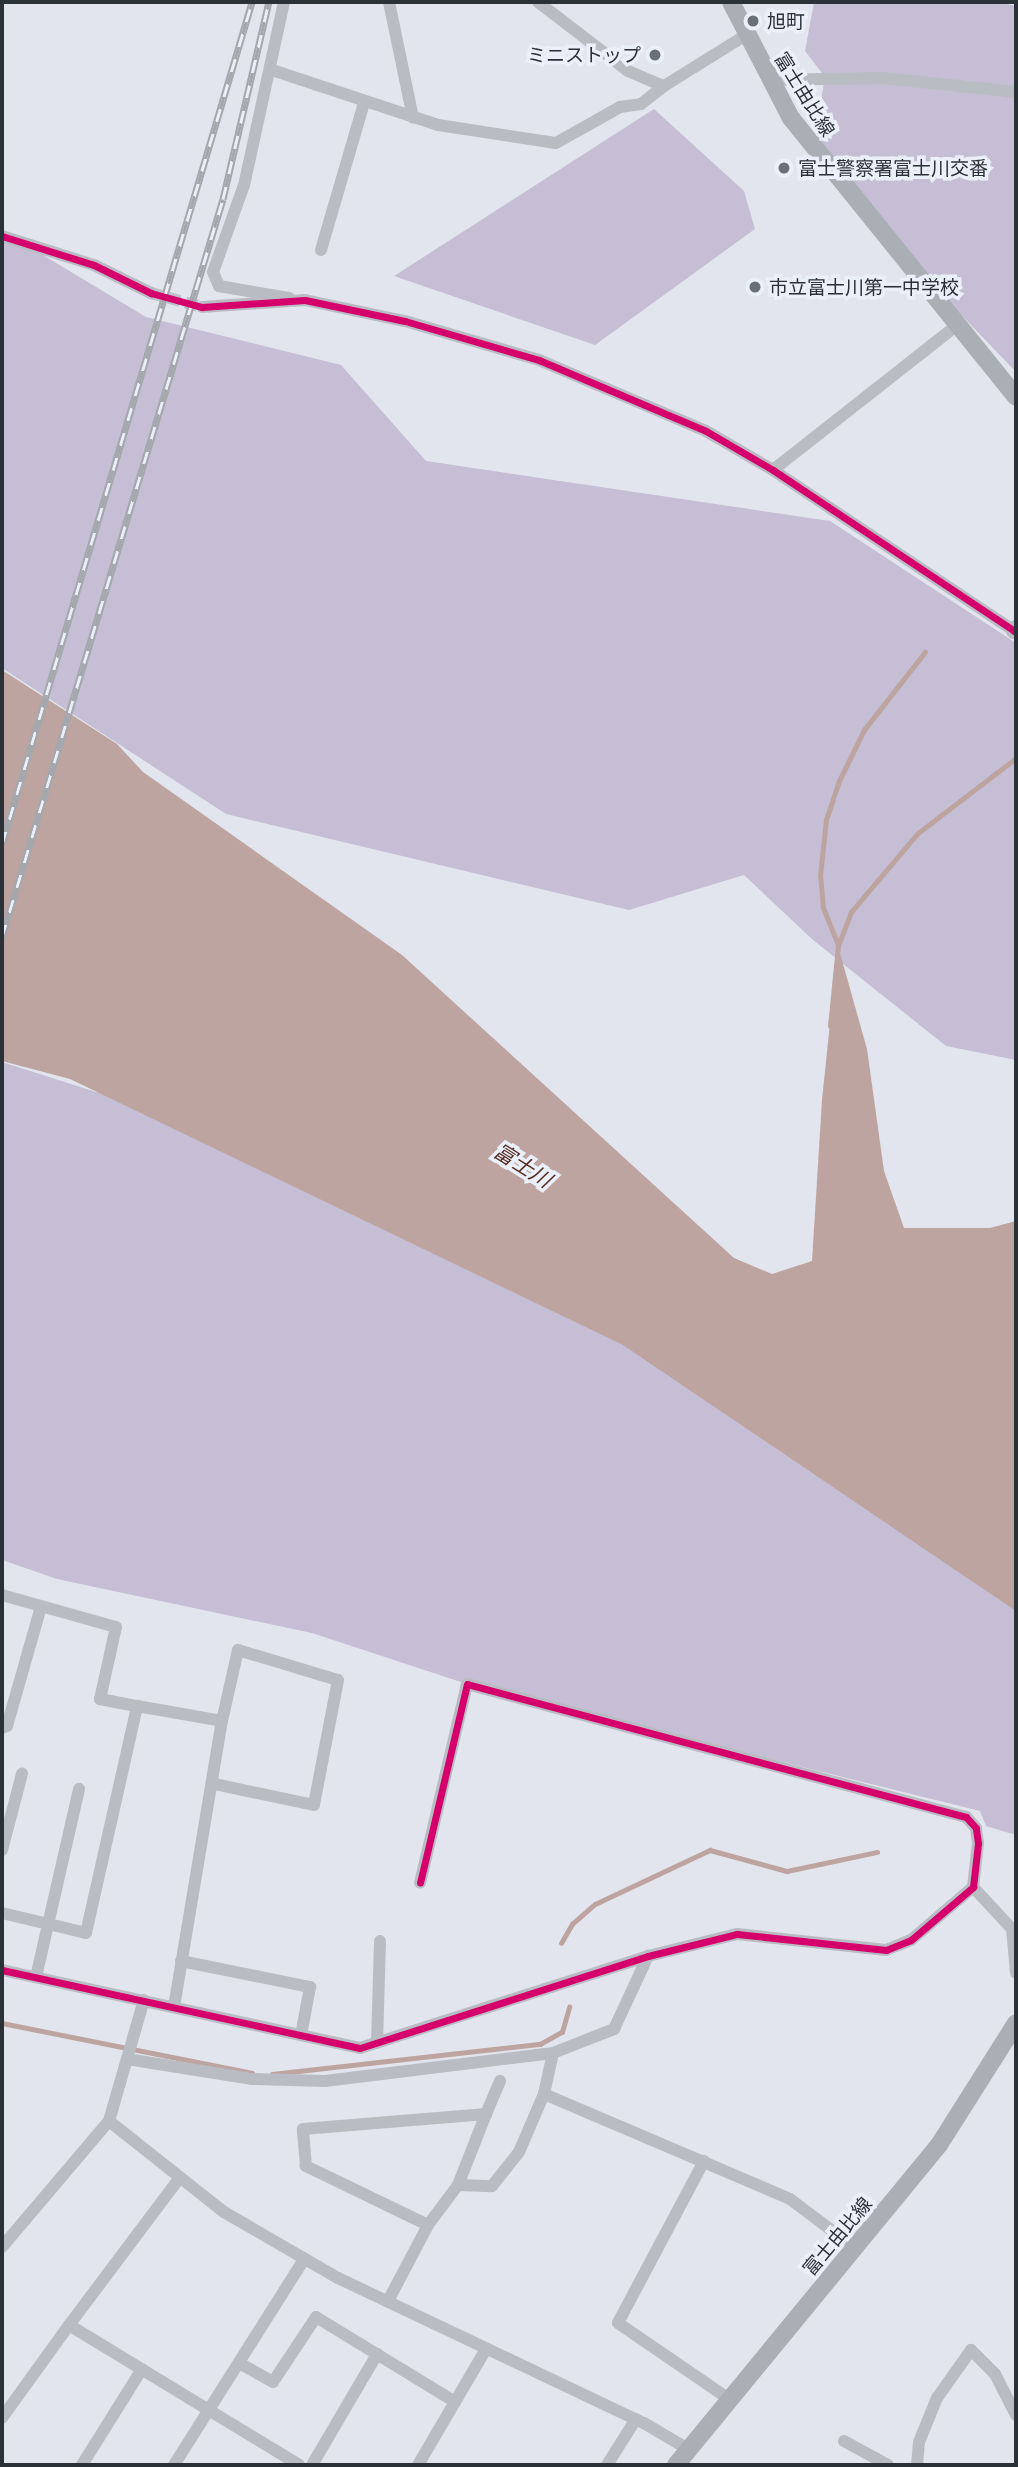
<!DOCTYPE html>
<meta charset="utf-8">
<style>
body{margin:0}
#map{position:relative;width:1018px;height:2467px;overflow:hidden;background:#e2e5ed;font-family:"Golos Text","Noto Sans JP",sans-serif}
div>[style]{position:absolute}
.green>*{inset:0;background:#c6bed4}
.water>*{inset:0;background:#bda4a0}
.stream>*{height:4.5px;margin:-2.25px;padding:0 2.25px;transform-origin:2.25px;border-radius:2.25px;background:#bda4a0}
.minor-tunnel>*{height:12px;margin-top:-6px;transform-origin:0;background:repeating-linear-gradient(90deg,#bdc1c9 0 12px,transparent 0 18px)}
.minor>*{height:12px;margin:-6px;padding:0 6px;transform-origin:6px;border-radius:6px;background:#b9bdc3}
.tertiary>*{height:16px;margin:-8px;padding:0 8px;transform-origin:8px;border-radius:8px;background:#b9bdc3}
.secondary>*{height:18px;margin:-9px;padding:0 9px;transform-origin:9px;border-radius:9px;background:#aaafb6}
.rail>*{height:7px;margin-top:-3.5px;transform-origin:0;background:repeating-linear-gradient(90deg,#ebeff9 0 13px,#a4a8ad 0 26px);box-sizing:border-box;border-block:2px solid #a4a8ad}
.cycleway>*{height:7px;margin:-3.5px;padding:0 3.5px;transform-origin:3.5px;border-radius:3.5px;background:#d6006c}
.dots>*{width:19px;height:19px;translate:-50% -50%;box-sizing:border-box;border:4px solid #ebeff9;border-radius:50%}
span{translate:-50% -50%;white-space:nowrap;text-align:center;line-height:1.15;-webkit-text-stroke:7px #ebeff9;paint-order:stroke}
.poi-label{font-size:19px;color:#2a3137}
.left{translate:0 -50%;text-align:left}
.right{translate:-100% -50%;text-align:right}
.street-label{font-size:19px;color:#2a3137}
.water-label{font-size:21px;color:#572d21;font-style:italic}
.frame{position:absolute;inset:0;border:4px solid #2a3137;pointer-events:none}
</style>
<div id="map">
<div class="green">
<i style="clip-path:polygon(814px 2px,998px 2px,1016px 6px,1016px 372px,925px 277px,815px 136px,825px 77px,805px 51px)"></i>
<i style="clip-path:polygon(654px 109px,744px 191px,755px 229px,595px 345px,394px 276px)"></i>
<i style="clip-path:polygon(2px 235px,23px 243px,146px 317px,341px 365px,426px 461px,830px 521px,1016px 643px,1016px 1060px,946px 1046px,813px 940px,744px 875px,629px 910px,226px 814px,2px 668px)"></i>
<i style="clip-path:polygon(2px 1062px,209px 1128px,483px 1265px,940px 1522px,1016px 1588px,1016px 1835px,986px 1826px,980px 1811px,467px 1684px,312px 1633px,57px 1579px,2px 1560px)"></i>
</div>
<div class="water">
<i style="clip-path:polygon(2px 670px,117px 744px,143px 772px,402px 955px,734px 1258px,772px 1274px,812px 1261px,822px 1100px,838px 946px,867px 1049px,884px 1171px,904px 1228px,990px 1228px,1016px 1221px,1016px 1611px,623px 1345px,70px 1079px,2px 1061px)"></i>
</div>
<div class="stream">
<i style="left:838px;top:945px;width:40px;rotate:-112deg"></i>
<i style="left:823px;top:908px;width:32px;rotate:-95deg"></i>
<i style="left:820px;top:876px;width:56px;rotate:-83.9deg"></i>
<i style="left:826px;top:820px;width:41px;rotate:-71.6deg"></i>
<i style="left:839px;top:781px;width:57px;rotate:-63.9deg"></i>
<i style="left:864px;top:730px;width:99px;rotate:-52deg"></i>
<i style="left:830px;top:1026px;width:80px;rotate:-84.3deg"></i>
<i style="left:838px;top:946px;width:36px;rotate:-69deg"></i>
<i style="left:851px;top:912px;width:104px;rotate:-49.7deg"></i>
<i style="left:918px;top:833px;width:123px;rotate:-37.4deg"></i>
<i style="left:561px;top:1943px;width:22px;rotate:-60deg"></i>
<i style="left:572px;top:1924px;width:30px;rotate:-41deg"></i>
<i style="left:595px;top:1904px;width:127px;rotate:-25.2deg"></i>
<i style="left:710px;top:1850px;width:80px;rotate:15.3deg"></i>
<i style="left:787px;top:1871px;width:92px;rotate:-11.9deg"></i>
<i style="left:2px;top:2023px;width:255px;rotate:11.3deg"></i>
<i style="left:272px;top:2074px;width:270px;rotate:-6.4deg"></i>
<i style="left:540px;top:2044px;width:25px;rotate:-29deg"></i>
<i style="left:562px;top:2032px;width:26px;rotate:-74deg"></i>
</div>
<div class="minor-tunnel">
<i style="left:151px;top:293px;width:53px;rotate:15.4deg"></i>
</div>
<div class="minor">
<i style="left:284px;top:2px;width:187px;rotate:102.3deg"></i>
<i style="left:244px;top:185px;width:92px;rotate:109.6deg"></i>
<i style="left:213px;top:272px;width:15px;rotate:67deg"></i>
<i style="left:219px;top:286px;width:71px;rotate:9.7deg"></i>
<i style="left:389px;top:2px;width:118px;rotate:78.3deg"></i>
<i style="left:538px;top:2px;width:113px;rotate:37.5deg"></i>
<i style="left:628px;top:71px;width:39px;rotate:23deg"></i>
<i style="left:664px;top:86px;width:97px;rotate:-31.9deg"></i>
<i style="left:272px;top:70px;width:175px;rotate:18.3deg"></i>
<i style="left:438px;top:125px;width:119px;rotate:8.7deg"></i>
<i style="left:556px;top:143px;width:73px;rotate:-29.4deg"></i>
<i style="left:620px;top:107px;width:21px;rotate:-8deg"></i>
<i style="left:641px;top:104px;width:29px;rotate:-38deg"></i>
<i style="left:769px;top:80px;width:114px;rotate:-1deg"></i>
<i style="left:883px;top:78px;width:134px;rotate:6deg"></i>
<i style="left:2px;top:236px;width:96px;rotate:17.5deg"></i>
<i style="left:94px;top:265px;width:64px;rotate:26.2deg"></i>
<i style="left:321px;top:250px;width:153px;rotate:-73.7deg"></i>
<i style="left:202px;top:307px;width:103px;rotate:-3.9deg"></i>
<i style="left:305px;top:300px;width:102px;rotate:11.9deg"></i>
<i style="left:405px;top:321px;width:140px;rotate:16.2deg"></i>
<i style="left:539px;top:360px;width:181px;rotate:23deg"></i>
<i style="left:706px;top:431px;width:78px;rotate:30.2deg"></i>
<i style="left:773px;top:470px;width:290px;rotate:33.7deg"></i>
<i style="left:773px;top:470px;width:234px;rotate:-38.2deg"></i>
<i style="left:2px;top:1595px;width:118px;rotate:15.7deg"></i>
<i style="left:116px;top:1627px;width:74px;rotate:102.5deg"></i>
<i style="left:100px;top:1699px;width:38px;rotate:11deg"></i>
<i style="left:2px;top:1728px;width:5px;rotate:-22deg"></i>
<i style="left:7px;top:1726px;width:124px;rotate:-74.1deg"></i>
<i style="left:2px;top:1850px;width:79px;rotate:-75.3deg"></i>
<i style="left:973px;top:1887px;width:57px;rotate:47.1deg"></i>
<i style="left:1012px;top:1929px;width:44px;rotate:84.8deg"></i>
<i style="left:2px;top:1913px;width:86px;rotate:13.4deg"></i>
<i style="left:86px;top:1933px;width:233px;rotate:-77.3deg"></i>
<i style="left:137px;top:1706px;width:86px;rotate:10deg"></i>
<i style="left:181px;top:1961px;width:132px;rotate:11.4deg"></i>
<i style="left:310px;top:1987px;width:49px;rotate:100.6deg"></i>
<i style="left:2px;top:1970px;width:366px;rotate:12.3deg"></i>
<i style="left:360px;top:2048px;width:302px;rotate:-17.7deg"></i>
<i style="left:648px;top:1956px;width:92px;rotate:-13.9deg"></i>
<i style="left:737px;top:1934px;width:150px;rotate:6.1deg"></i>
<i style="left:886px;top:1950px;width:27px;rotate:-22deg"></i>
<i style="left:911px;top:1940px;width:82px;rotate:-40.5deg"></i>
<i style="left:973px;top:1887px;width:44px;rotate:-83.5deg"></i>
<i style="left:978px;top:1843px;width:15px;rotate:-98deg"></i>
<i style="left:976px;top:1828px;width:15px;rotate:-132deg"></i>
<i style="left:966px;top:1817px;width:516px;rotate:-165.08deg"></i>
<i style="left:467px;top:1684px;width:204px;rotate:103.3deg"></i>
<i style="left:36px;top:1977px;width:193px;rotate:-77.1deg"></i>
<i style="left:174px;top:2007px;width:290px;rotate:-80.5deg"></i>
<i style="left:222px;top:1721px;width:73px;rotate:-77.3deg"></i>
<i style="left:238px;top:1650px;width:104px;rotate:16.7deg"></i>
<i style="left:338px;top:1680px;width:127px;rotate:100.9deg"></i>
<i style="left:314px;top:1805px;width:102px;rotate:-168.1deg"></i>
<i style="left:377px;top:2043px;width:102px;rotate:-88.3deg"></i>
<i style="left:553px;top:2053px;width:42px;rotate:102.4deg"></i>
<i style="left:544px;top:2094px;width:267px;rotate:23.1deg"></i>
<i style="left:790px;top:2199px;width:81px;rotate:37deg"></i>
<i style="left:127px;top:2059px;width:127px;rotate:9.1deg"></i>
<i style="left:252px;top:2079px;width:73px;rotate:1.6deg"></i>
<i style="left:325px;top:2081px;width:230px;rotate:-7deg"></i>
<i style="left:553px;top:2053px;width:66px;rotate:-21.5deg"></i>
<i style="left:614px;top:2029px;width:81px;rotate:-65deg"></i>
<i style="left:486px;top:2114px;width:36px;rotate:-67deg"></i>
<i style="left:109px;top:2121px;width:147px;rotate:38.4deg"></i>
<i style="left:224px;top:2212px;width:132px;rotate:30.1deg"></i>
<i style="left:338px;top:2278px;width:339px;rotate:25.4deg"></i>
<i style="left:644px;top:2423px;width:51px;rotate:30.6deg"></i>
<i style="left:704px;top:2161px;width:183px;rotate:118deg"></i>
<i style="left:618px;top:2323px;width:135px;rotate:34.4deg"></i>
<i style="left:178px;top:2180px;width:181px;rotate:126.9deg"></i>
<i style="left:69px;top:2325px;width:269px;rotate:31.3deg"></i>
<i style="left:428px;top:2225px;width:136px;rotate:-154.2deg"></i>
<i style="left:306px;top:2166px;width:37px;rotate:-95deg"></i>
<i style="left:303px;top:2129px;width:184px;rotate:-4.7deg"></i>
<i style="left:486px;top:2114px;width:76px;rotate:111.5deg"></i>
<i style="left:2px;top:2247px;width:165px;rotate:-49.7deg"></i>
<i style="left:109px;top:2121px;width:126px;rotate:-73.9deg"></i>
<i style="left:388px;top:2301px;width:86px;rotate:-62.2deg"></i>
<i style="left:428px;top:2225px;width:50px;rotate:-53.1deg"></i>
<i style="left:458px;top:2185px;width:34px;rotate:2deg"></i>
<i style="left:492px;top:2186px;width:43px;rotate:-51.5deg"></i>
<i style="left:519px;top:2152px;width:63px;rotate:-66.7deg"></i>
<i style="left:239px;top:2363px;width:39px;rotate:29deg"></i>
<i style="left:273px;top:2382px;width:78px;rotate:-56.5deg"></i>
<i style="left:316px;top:2317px;width:163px;rotate:31.4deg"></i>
<i style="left:2px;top:2418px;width:115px;rotate:-54.2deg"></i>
<i style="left:844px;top:2441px;width:50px;rotate:28.6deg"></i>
<i style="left:82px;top:2465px;width:113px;rotate:-58deg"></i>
<i style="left:174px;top:2465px;width:244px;rotate:-57.7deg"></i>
<i style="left:312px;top:2465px;width:129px;rotate:-59.6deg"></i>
<i style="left:418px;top:2465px;width:132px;rotate:-59.6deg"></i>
<i style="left:607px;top:2465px;width:54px;rotate:-57.8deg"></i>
<i style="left:917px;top:2465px;width:23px;rotate:-85deg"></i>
<i style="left:919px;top:2442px;width:48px;rotate:-67.8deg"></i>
<i style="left:937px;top:2398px;width:59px;rotate:-54.7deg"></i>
<i style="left:971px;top:2350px;width:34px;rotate:45deg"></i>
<i style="left:995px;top:2374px;width:46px;rotate:62.9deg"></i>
</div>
<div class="tertiary">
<i style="left:1014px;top:631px;width:4px;rotate:-56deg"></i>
</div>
<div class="secondary">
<i style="left:731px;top:2px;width:131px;rotate:62.7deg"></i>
<i style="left:791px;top:118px;width:358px;rotate:51.1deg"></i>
<i style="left:676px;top:2465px;width:414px;rotate:-50.6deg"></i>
<i style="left:939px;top:2145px;width:144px;rotate:-57.7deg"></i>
</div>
<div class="rail">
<i style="left:2px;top:844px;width:878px;rotate:-73.46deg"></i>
<i style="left:2px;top:937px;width:770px;rotate:-73.33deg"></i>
<i style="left:223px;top:199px;width:202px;rotate:-76.9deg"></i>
</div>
<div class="cycleway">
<i style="left:2px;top:236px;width:96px;rotate:17.5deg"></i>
<i style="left:94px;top:265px;width:64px;rotate:26.2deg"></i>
<i style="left:151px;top:293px;width:53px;rotate:15.4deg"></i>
<i style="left:202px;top:307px;width:103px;rotate:-3.9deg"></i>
<i style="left:305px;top:300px;width:102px;rotate:11.9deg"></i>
<i style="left:405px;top:321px;width:140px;rotate:16.2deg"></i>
<i style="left:539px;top:360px;width:181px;rotate:23deg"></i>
<i style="left:706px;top:431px;width:78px;rotate:30.2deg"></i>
<i style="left:773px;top:470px;width:290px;rotate:33.7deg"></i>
<i style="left:1014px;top:631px;width:4px;rotate:-56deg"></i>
<i style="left:2px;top:1970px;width:366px;rotate:12.3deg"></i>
<i style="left:360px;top:2048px;width:302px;rotate:-17.7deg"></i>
<i style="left:648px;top:1956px;width:92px;rotate:-13.9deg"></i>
<i style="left:737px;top:1934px;width:150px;rotate:6.1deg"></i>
<i style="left:886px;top:1950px;width:27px;rotate:-22deg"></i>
<i style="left:911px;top:1940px;width:82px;rotate:-40.5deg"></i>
<i style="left:973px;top:1887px;width:44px;rotate:-83.5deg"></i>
<i style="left:978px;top:1843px;width:15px;rotate:-98deg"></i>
<i style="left:976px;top:1828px;width:15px;rotate:-132deg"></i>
<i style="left:966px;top:1817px;width:516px;rotate:-165.08deg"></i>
<i style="left:467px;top:1684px;width:204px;rotate:103.3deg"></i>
</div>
<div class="dots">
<i style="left:753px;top:21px;background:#6a7077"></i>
<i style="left:655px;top:55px;background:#6a7077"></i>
<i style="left:784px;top:168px;background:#6a7077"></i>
<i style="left:755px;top:287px;background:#6a7077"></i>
</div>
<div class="poi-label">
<span class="left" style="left:767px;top:21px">旭町</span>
<span class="right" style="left:641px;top:55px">ミニストップ</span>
<span class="left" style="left:798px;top:168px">富士警察署富士川交番</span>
<span class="left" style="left:769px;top:287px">市立富士川第一中学校</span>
</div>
<div class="street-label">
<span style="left:805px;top:94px;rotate:58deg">富士由比線</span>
<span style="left:837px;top:2236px;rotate:-50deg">富士由比線</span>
</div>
<div class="water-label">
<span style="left:523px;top:1165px;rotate:32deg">富士川</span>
</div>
<div class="frame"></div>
</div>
